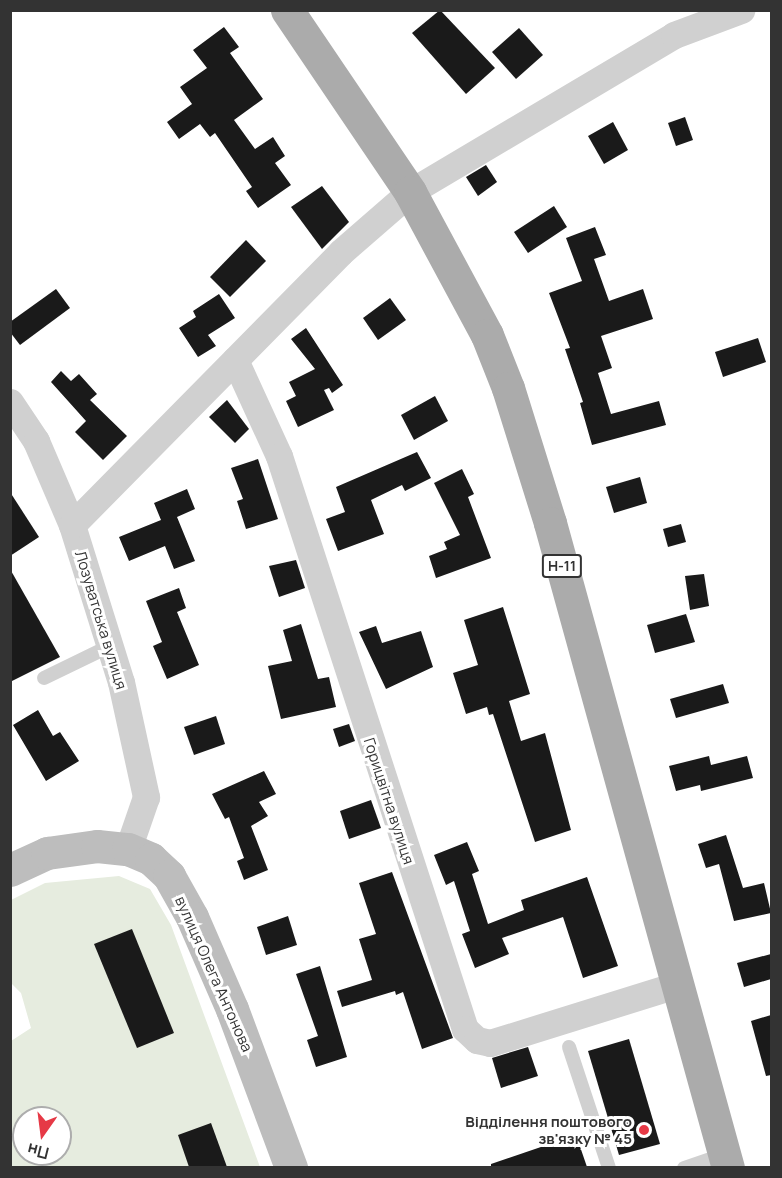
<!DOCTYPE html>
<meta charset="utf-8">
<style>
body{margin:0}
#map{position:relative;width:782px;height:1178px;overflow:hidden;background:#fff;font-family:Manrope,sans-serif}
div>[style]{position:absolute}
.green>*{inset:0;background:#e6ecdf}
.building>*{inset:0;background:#1a1a1a}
.lane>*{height:14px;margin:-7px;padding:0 7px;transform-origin:7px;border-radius:7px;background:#d0d0d0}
.street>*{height:27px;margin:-13.5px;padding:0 13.5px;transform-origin:13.5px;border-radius:13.5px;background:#d0d0d0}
.secondary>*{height:33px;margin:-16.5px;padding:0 16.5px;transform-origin:16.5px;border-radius:16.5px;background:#bdbdbd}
.primary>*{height:33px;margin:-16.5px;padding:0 16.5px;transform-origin:16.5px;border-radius:16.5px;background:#ababab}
.dots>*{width:16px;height:16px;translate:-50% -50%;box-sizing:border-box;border:3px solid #fff;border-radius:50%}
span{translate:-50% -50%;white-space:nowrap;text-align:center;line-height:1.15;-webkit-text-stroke:6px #fff;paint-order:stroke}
.shield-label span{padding:2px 4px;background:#fff;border:2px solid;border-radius:4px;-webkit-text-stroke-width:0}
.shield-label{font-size:14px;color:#333;font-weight:700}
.street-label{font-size:15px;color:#333}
.poi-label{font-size:15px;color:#333;font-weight:700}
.right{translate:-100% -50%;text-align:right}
.frame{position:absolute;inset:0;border:12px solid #333;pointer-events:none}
.north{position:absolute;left:12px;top:1106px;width:60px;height:60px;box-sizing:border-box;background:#fff;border:2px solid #adadad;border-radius:50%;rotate:194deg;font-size:16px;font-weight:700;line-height:24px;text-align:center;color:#333}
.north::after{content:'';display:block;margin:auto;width:21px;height:27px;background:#e63946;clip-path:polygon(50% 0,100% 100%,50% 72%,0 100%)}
</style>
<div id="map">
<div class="green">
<i style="clip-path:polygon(evenodd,119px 876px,150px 889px,171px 925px,260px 1167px,11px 1167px,11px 1041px,31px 1028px,21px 993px,11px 983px,11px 900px,45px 883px,119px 876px,24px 1118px,60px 1118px,60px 1154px,24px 1154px,24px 1118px)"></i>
</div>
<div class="building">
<i style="clip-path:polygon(440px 10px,495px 68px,466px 94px,412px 33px)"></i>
<i style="clip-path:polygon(224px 27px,239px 47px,230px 53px,263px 99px,234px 120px,255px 149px,273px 137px,285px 156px,275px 163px,291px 185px,258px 208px,246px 191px,252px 187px,215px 133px,210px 137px,200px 124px,179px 139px,167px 122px,192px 104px,180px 87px,207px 68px,193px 50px)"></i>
<i style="clip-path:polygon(519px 28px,543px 55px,516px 79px,492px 52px)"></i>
<i style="clip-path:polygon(685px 117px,693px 140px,676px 146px,668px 123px)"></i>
<i style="clip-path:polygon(613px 122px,628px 150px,604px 164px,588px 136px)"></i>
<i style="clip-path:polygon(486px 165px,497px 182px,478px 196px,466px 177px)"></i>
<i style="clip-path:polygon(322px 186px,349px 222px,322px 249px,291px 207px)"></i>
<i style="clip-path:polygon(554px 206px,567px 227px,528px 253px,514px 232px)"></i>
<i style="clip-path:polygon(595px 227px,606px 255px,594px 259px,609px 301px,643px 289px,653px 319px,601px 336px,612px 368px,598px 373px,611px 414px,659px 401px,666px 425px,592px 445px,580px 403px,583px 402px,565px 349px,570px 348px,549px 293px,582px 281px,566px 238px)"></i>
<i style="clip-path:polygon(246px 240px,266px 261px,230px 297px,210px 277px)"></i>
<i style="clip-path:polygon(56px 289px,70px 308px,20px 345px,10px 332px,10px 322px)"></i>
<i style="clip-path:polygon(219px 294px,235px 318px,208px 335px,216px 346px,198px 357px,179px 328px,196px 317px,193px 311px)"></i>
<i style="clip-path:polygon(390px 298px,406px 320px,378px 340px,363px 318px)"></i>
<i style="clip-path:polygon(306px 328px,343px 385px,332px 393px,329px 388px,324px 390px,334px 410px,298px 427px,286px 401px,296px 396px,289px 382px,315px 369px,291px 339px)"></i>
<i style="clip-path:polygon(758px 338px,766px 362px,723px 377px,715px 352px)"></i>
<i style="clip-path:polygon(61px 371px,71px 381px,79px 374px,97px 394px,90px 400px,127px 436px,103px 460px,75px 432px,86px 421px,51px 382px)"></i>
<i style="clip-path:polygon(435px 396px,448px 421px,414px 440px,401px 415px)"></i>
<i style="clip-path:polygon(227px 400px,249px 429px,235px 443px,209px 417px)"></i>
<i style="clip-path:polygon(417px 452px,431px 478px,405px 491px,402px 485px,371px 500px,384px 534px,338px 551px,326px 519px,345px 512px,336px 487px)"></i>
<i style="clip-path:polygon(258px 459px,278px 519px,246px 529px,237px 501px,243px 499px,231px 468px)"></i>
<i style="clip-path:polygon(462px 469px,474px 494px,468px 497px,491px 558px,436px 578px,429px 556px,447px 549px,444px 542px,460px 535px,434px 483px)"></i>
<i style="clip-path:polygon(640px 477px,647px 503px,614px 513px,606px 487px)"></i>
<i style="clip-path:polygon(187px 489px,195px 509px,177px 517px,195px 561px,174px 569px,165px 546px,129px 561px,119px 537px,161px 520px,154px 503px)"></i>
<i style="clip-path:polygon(10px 492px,39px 537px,10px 556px)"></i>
<i style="clip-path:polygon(681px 524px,686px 542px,668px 547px,663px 529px)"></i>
<i style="clip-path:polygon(296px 560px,305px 588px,279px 597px,269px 566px)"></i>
<i style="clip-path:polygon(10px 569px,60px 657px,10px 682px)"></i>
<i style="clip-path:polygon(704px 574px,709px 606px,690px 610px,685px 576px)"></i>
<i style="clip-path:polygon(179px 588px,186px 608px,177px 612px,199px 665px,167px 679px,153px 646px,162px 642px,146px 601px)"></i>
<i style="clip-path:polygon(503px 607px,530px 694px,509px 701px,521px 741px,545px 733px,571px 830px,535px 842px,493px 714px,489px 715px,487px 707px,466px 714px,453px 673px,478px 665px,464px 620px)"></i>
<i style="clip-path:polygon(686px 614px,695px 642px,655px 653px,647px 625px)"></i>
<i style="clip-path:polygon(301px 624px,318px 679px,329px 677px,336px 707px,281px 719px,268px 666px,292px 661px,283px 630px)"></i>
<i style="clip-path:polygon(376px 626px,382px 643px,421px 631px,433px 667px,386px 689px,359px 632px)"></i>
<i style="clip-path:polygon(723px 684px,729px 703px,676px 718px,670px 699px)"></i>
<i style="clip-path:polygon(38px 710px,53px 736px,60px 732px,79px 761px,46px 781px,13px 725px)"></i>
<i style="clip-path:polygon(216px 716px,225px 744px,194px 755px,184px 727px)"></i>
<i style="clip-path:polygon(349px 724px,355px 741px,339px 747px,333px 729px)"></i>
<i style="clip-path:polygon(709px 756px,711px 765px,747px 756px,753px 778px,701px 791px,700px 785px,676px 791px,669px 766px)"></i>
<i style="clip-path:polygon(264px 771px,276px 794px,259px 802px,268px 816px,251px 826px,268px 870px,244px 880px,237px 861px,244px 858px,229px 817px,225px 819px,212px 794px)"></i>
<i style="clip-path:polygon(371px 800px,381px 828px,349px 839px,340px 811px)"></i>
<i style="clip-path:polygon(726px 835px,743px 888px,764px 883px,771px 913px,734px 921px,719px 864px,706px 868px,698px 844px)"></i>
<i style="clip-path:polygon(467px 842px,479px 871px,472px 874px,488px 924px,524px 910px,521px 900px,587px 877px,618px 966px,583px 978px,563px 917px,502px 938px,509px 954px,475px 968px,462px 934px,470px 931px,454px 881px,446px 885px,434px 855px)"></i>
<i style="clip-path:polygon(392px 872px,453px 1038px,422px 1049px,403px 992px,396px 995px,395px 991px,342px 1007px,337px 991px,372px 980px,359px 939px,376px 934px,359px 883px)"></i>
<i style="clip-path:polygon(288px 916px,297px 945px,266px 955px,257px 927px)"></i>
<i style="clip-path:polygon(132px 929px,174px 1033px,137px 1048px,94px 944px)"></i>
<i style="clip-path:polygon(771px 954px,771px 979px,744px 987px,737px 963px)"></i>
<i style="clip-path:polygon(320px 966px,347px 1057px,316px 1067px,307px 1040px,318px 1036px,296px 974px)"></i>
<i style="clip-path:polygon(771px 1015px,771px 1075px,766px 1076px,751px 1021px)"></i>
<i style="clip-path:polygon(629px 1039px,660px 1144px,619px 1155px,588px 1051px)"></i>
<i style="clip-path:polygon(528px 1047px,538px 1076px,501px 1088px,492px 1058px)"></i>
<i style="clip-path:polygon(211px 1123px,227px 1167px,189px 1167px,178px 1135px)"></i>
<i style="clip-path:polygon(576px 1135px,587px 1167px,491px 1167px,491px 1164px)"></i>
</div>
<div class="lane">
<i style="left:44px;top:678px;width:73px;rotate:-25.9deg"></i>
<i style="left:569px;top:1047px;width:127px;rotate:71.7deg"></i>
<i style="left:684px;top:1168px;width:43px;rotate:-18.9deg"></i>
</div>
<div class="street">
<i style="left:235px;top:360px;width:106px;rotate:65.4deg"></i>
<i style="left:279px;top:456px;width:602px;rotate:72.02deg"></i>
<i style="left:465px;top:1029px;width:16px;rotate:43deg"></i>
<i style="left:477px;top:1040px;width:13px;rotate:13deg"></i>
<i style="left:490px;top:1043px;width:198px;rotate:-17.3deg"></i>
<i style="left:10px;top:402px;width:47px;rotate:56.3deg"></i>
<i style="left:36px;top:441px;width:91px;rotate:66.8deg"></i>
<i style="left:72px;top:525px;width:164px;rotate:72.7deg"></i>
<i style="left:121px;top:682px;width:118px;rotate:77.7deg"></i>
<i style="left:146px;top:797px;width:55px;rotate:109.1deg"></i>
<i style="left:72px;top:525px;width:383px;rotate:-45.4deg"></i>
<i style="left:341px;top:252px;width:91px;rotate:-41deg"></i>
<i style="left:410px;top:192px;width:307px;rotate:-30.7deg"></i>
<i style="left:674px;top:35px;width:72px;rotate:-20.5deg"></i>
</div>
<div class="secondary">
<i style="left:10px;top:870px;width:41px;rotate:-24.7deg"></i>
<i style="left:47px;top:853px;width:50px;rotate:-8deg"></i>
<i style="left:97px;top:846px;width:31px;rotate:6deg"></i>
<i style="left:128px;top:849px;width:25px;rotate:23deg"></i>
<i style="left:151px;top:859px;width:25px;rotate:43deg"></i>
<i style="left:169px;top:876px;width:47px;rotate:60.7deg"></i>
<i style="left:192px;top:917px;width:100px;rotate:66.5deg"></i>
<i style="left:232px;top:1009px;width:170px;rotate:69.6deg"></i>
</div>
<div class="primary">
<i style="left:287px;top:10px;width:220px;rotate:55.9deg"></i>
<i style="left:410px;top:192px;width:162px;rotate:61.7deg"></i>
<i style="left:487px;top:335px;width:57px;rotate:68.4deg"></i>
<i style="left:508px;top:388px;width:141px;rotate:72.7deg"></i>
<i style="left:550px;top:523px;width:669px;rotate:74.57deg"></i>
</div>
<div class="dots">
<i style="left:644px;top:1130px;background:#e63946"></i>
</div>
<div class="shield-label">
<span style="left:562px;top:566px">Н-11</span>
</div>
<div class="street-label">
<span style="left:101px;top:620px;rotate:73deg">Лозуватська вулиця</span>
<span style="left:389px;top:801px;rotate:72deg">Горицвітна вулиця</span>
<span style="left:214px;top:974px;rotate:66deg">вулиця Олега Антонова</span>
</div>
<div class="poi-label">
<span class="right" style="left:632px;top:1130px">Відділення поштового<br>зв'язку № 45</span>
</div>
<div class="frame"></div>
<div class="north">Пн</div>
</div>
